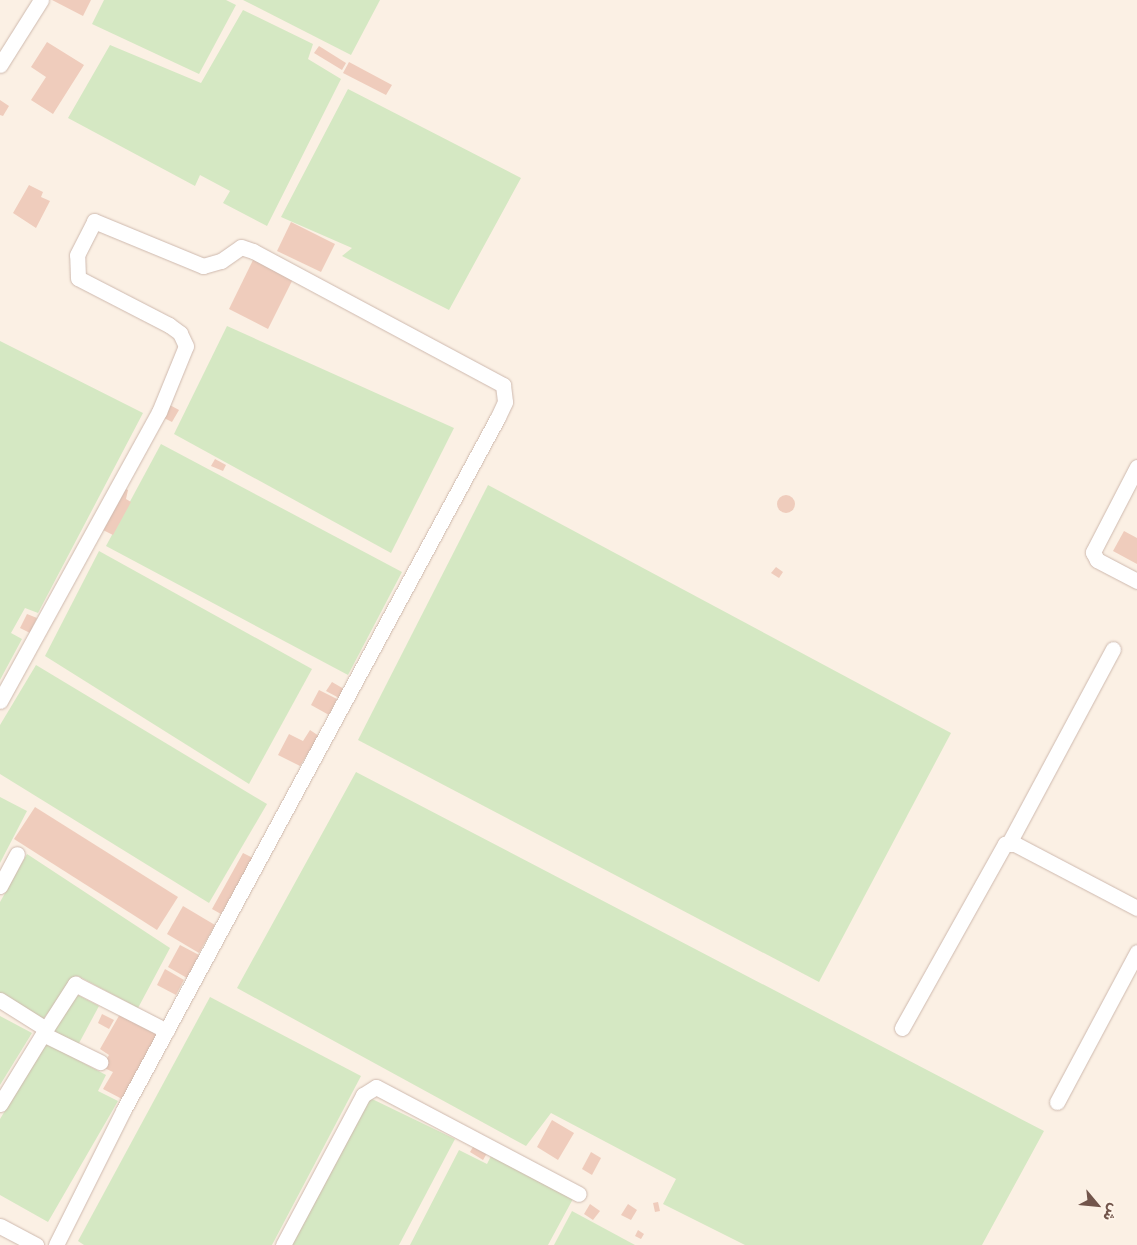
<!DOCTYPE html>
<meta charset="utf-8">
<style>
body{margin:0}
#map{position:relative;width:1137px;height:1245px;overflow:hidden;background:#fbf0e4;font-family:Rubik,Cairo,sans-serif}
div>[style]{position:absolute}
.green>*{inset:0;background:#d5e8c3}
.building>*{inset:0;background:#efccbc}
.round{border-radius:50%}
.roads{filter:drop-shadow(0 0 1px #ceb9ae) drop-shadow(0 0 1px #ceb9ae)}
.minor>*{height:15px;margin:-7.5px;padding:0 7.5px;transform-origin:7.5px;border-radius:7.5px;background:#fff}
span{translate:-50% -50%;white-space:nowrap;text-align:center;line-height:1.15;-webkit-text-stroke:4px #fef4e9;paint-order:stroke}
.north{position:absolute;left:1072px;top:1180px;width:50px;height:50px;-webkit-text-stroke:4px #fef4e9;paint-order:stroke;rotate:118deg;font-size:14px;font-weight:700;line-height:20px;text-align:center;color:#72554b}
.north::after{content:'';display:block;margin:auto;width:18px;height:22px;background:#72554b;clip-path:polygon(50% 0,100% 100%,50% 72%,0 100%)}
</style>
<div id="map">
<div class="green">
<i style="clip-path:polygon(104px 0,226px 0,236px 5px,199px 74px,92px 24px)"></i>
<i style="clip-path:polygon(243px 0,380px 0,351px 55px)"></i>
<i style="clip-path:polygon(243px 10px,313px 44px,308px 59px,341px 79px,267px 226px,223px 203px,230px 191px,200px 175px,195px 186px,68px 118px,110px 45px,201px 83px)"></i>
<i style="clip-path:polygon(348px 89px,521px 178px,449px 310px,342px 256px,352px 248px,281px 217px)"></i>
<i style="clip-path:polygon(227px 326px,454px 428px,391px 553px,174px 434px)"></i>
<i style="clip-path:polygon(0 341px,143px 413px,38px 613px,25px 608px,11px 633px,22px 639px,0 680px)"></i>
<i style="clip-path:polygon(161px 444px,402px 572px,348px 675px,106px 546px)"></i>
<i style="clip-path:polygon(488px 485px,951px 733px,819px 982px,358px 740px)"></i>
<i style="clip-path:polygon(99px 551px,312px 669px,249px 784px,45px 656px)"></i>
<i style="clip-path:polygon(36px 665px,267px 804px,209px 903px,0 774px,0 725px)"></i>
<i style="clip-path:polygon(356px 772px,1044px 1131px,982px 1245px,745px 1245px,663px 1204px,676px 1179px,551px 1113px,526px 1146px,237px 988px)"></i>
<i style="clip-path:polygon(0 797px,27px 811px,0 863px)"></i>
<i style="clip-path:polygon(27px 854px,170px 948px,138px 1008px,78px 976px,43px 1019px,0 993px,0 902px)"></i>
<i style="clip-path:polygon(76px 994px,99px 1006px,78px 1045px,52px 1031px)"></i>
<i style="clip-path:polygon(210px 997px,361px 1076px,272px 1245px,84px 1245px,78px 1241px)"></i>
<i style="clip-path:polygon(0 1016px,32px 1033px,0 1085px)"></i>
<i style="clip-path:polygon(46px 1043px,106px 1075px,98px 1091px,118px 1101px,48px 1222px,0 1195px,0 1119px)"></i>
<i style="clip-path:polygon(370px 1098px,455px 1139px,399px 1245px,292px 1245px)"></i>
<i style="clip-path:polygon(459px 1150px,487px 1164px,493px 1152px,574px 1197px,548px 1245px,410px 1245px)"></i>
<i style="clip-path:polygon(572px 1211px,635px 1245px,554px 1245px)"></i>
</div>
<div class="building">
<i style="clip-path:polygon(52px 0,91px 0,83px 16px)"></i>
<i style="clip-path:polygon(47px 42px,84px 65px,53px 114px,31px 100px,46px 77px,31px 67px)"></i>
<i style="clip-path:polygon(319px 46px,346px 63px,342px 70px,314px 53px)"></i>
<i style="clip-path:polygon(349px 62px,392px 85px,386px 95px,343px 73px)"></i>
<i style="clip-path:polygon(0 100px,9px 106px,3px 116px,0 115px)"></i>
<i style="clip-path:polygon(29px 185px,43px 192px,41px 197px,50px 201px,36px 228px,13px 213px)"></i>
<i style="clip-path:polygon(291px 222px,335px 244px,321px 272px,277px 251px)"></i>
<i style="clip-path:polygon(254px 258px,294px 277px,268px 329px,229px 309px)"></i>
<i style="clip-path:polygon(168px 404px,179px 410px,172px 422px,162px 417px)"></i>
<i style="clip-path:polygon(215px 459px,226px 465px,223px 471px,211px 466px)"></i>
<i style="clip-path:polygon(118px 485px,128px 490px,126px 499px,131px 502px,113px 535px,95px 526px)"></i>
<i class="round" style="left:777px;top:495px;width:18px;height:18px"></i>
<i style="clip-path:polygon(1124px 531px,1137px 538px,1137px 564px,1113px 551px)"></i>
<i style="clip-path:polygon(776px 567px,783px 572px,779px 578px,771px 573px)"></i>
<i style="clip-path:polygon(27px 614px,37px 618px,30px 633px,20px 628px)"></i>
<i style="clip-path:polygon(332px 682px,344px 689px,339px 698px,326px 691px)"></i>
<i style="clip-path:polygon(319px 690px,337px 699px,329px 715px,311px 705px)"></i>
<i style="clip-path:polygon(310px 730px,319px 736px,300px 766px,278px 755px,289px 734px,303px 741px)"></i>
<i style="clip-path:polygon(35px 807px,178px 897px,157px 930px,14px 839px)"></i>
<i style="clip-path:polygon(243px 853px,253px 858px,221px 914px,212px 909px)"></i>
<i style="clip-path:polygon(183px 906px,215px 925px,199px 953px,167px 934px)"></i>
<i style="clip-path:polygon(180px 945px,199px 955px,187px 978px,168px 967px)"></i>
<i style="clip-path:polygon(165px 969px,184px 980px,176px 995px,157px 985px)"></i>
<i style="clip-path:polygon(102px 1014px,114px 1020px,109px 1029px,98px 1023px)"></i>
<i style="clip-path:polygon(120px 1014px,157px 1034px,122px 1099px,103px 1089px,113px 1072px,102px 1067px,109px 1055px,100px 1049px)"></i>
<i style="clip-path:polygon(552px 1120px,574px 1133px,558px 1160px,537px 1147px)"></i>
<i style="clip-path:polygon(476px 1142px,489px 1150px,483px 1160px,470px 1152px)"></i>
<i style="clip-path:polygon(591px 1152px,601px 1158px,592px 1175px,582px 1169px)"></i>
<i style="clip-path:polygon(658px 1202px,660px 1211px,655px 1212px,653px 1203px)"></i>
<i style="clip-path:polygon(590px 1204px,600px 1211px,593px 1220px,584px 1214px)"></i>
<i style="clip-path:polygon(628px 1204px,637px 1210px,631px 1220px,621px 1215px)"></i>
<i style="clip-path:polygon(638px 1230px,644px 1234px,641px 1239px,635px 1236px)"></i>
</div>
<div class="roads">
<div class="minor">
<i style="left:0;top:65px;width:77px;rotate:-57.8deg"></i>
<i style="left:1137px;top:467px;width:96px;rotate:117.4deg"></i>
<i style="left:1093px;top:552px;width:9px;rotate:63deg"></i>
<i style="left:1097px;top:560px;width:45px;rotate:27.7deg"></i>
<i style="left:0;top:701px;width:330px;rotate:-61.2deg"></i>
<i style="left:159px;top:412px;width:71px;rotate:-67.8deg"></i>
<i style="left:186px;top:346px;width:14px;rotate:-115deg"></i>
<i style="left:180px;top:333px;width:14px;rotate:-144deg"></i>
<i style="left:169px;top:325px;width:102px;rotate:-152.7deg"></i>
<i style="left:78px;top:278px;width:23px;rotate:-92deg"></i>
<i style="left:77px;top:255px;width:38px;rotate:-63deg"></i>
<i style="left:94px;top:221px;width:118px;rotate:22.4deg"></i>
<i style="left:203px;top:266px;width:19px;rotate:-16deg"></i>
<i style="left:221px;top:261px;width:24px;rotate:-35deg"></i>
<i style="left:241px;top:247px;width:13px;rotate:18deg"></i>
<i style="left:253px;top:251px;width:284px;rotate:28.2deg"></i>
<i style="left:503px;top:385px;width:17px;rotate:83deg"></i>
<i style="left:505px;top:402px;width:17px;rotate:115deg"></i>
<i style="left:498px;top:417px;width:787px;rotate:118.39deg"></i>
<i style="left:124px;top:1109px;width:152px;rotate:116.6deg"></i>
<i style="left:1009px;top:843px;width:220px;rotate:-61.8deg"></i>
<i style="left:0;top:886px;width:36px;rotate:-62deg"></i>
<i style="left:0;top:1000px;width:54px;rotate:32.2deg"></i>
<i style="left:46px;top:1029px;width:88px;rotate:121.5deg"></i>
<i style="left:902px;top:1028px;width:211px;rotate:-60.8deg"></i>
<i style="left:1005px;top:844px;width:10px"></i>
<i style="left:1015px;top:844px;width:138px;rotate:27.7deg"></i>
<i style="left:46px;top:1029px;width:54px;rotate:-57.2deg"></i>
<i style="left:75px;top:984px;width:103px;rotate:27.1deg"></i>
<i style="left:43px;top:1034px;width:64px;rotate:26.2deg"></i>
<i style="left:1057px;top:1102px;width:170px;rotate:-61.9deg"></i>
<i style="left:0;top:1226px;width:41px;rotate:27.8deg"></i>
<i style="left:283px;top:1245px;width:170px;rotate:-61.9deg"></i>
<i style="left:363px;top:1095px;width:15px;rotate:-32deg"></i>
<i style="left:376px;top:1087px;width:229px;rotate:27.8deg"></i>
</div>
</div>
<div class="north">ش</div>
</div>
